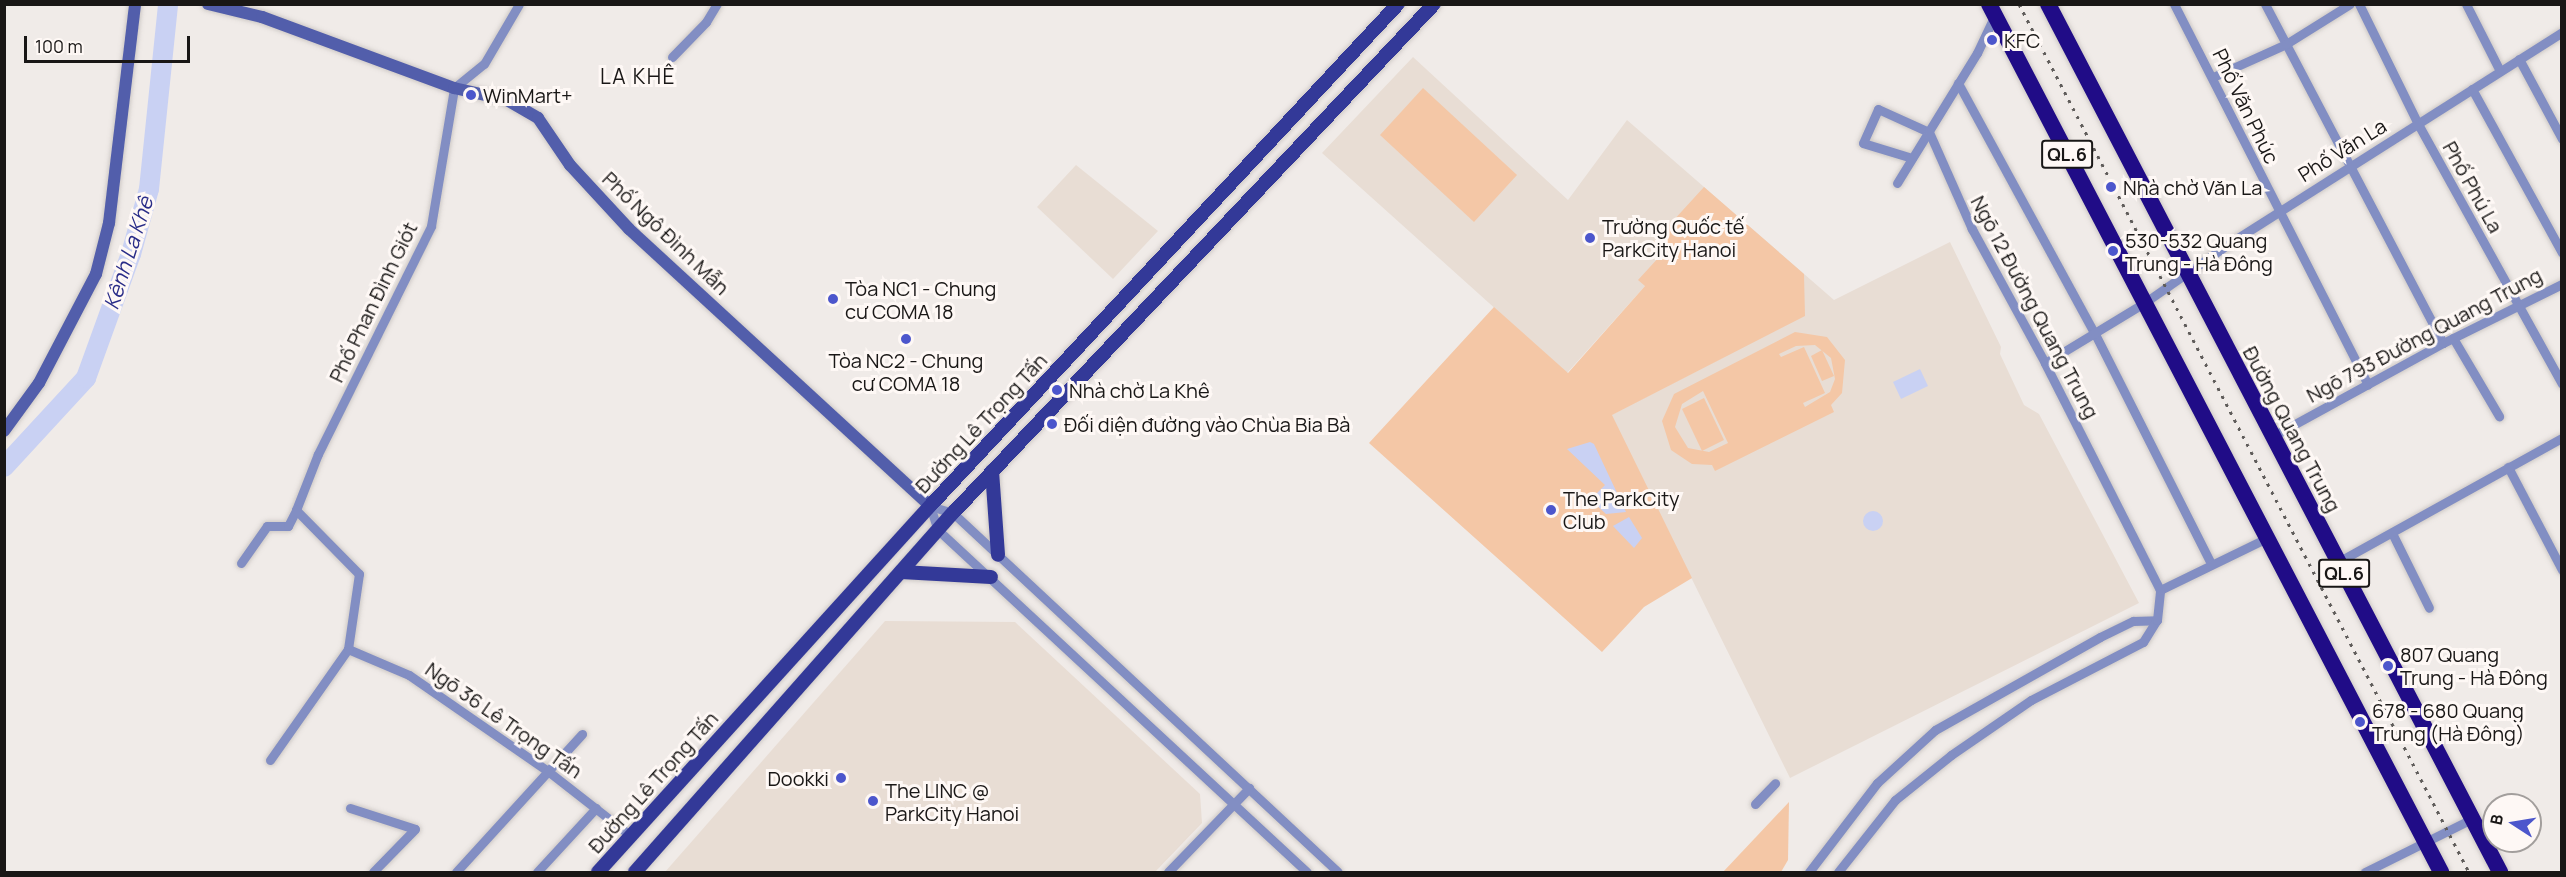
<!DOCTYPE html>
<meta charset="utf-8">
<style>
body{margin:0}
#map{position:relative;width:2566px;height:877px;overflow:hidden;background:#f0ebe8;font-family:Manrope,sans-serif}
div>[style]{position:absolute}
.built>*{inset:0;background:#e8ddd4}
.green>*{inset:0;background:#f4c7a6}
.water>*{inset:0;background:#c9d1f3}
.round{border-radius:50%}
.river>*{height:20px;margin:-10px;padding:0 10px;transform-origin:10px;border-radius:10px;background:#c9d1f3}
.roads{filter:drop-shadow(0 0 2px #cec9c6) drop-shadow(0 0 2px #cec9c6)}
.street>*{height:9px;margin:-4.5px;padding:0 4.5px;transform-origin:4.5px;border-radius:4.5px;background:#828ec3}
.secondary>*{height:12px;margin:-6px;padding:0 6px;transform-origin:6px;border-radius:6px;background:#525eab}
.primary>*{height:14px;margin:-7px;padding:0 7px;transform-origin:7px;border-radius:7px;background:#333998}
.highway>*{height:16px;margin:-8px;padding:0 8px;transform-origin:8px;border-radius:8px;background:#200c87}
.rail>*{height:3px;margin-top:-1.5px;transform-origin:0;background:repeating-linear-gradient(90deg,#5f5c5a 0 3px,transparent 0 9px)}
.dots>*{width:16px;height:16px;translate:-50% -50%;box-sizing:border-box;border:3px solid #fef8f5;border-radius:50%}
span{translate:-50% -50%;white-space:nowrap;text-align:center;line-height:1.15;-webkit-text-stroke:6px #fef8f5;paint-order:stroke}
.shield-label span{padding:2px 4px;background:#fef8f5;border:2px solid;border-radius:4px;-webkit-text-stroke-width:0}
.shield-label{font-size:18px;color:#191716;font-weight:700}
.poi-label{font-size:20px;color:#191716}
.left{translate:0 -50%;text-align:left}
.right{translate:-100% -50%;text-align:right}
.street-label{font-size:20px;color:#191716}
.neighbourhood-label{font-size:21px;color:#191716;letter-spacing:1.5px}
.water-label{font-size:21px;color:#292c88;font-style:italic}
.frame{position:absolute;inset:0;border:6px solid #191716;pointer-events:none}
.north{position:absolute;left:2482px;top:793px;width:60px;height:60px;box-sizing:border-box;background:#fef8f5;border:2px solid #a29e9c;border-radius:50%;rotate:282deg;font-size:16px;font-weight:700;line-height:24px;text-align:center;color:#191716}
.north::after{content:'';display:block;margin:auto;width:21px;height:27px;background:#4c56cc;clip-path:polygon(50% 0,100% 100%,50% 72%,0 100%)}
.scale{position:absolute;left:24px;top:36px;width:166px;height:27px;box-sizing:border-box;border:3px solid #191716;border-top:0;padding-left:8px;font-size:18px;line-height:21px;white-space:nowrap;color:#191716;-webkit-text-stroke:4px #fef8f5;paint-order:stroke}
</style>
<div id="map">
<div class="built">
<i style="clip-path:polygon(1413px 57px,1568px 200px,1627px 120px,1834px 300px,1950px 242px,2001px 347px,2000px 354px,2024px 405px,2039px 414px,2139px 603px,1790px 778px,1611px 415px,1724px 357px,1645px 286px,1567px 373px,1322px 153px)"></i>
<i style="clip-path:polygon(1076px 165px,1158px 231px,1113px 279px,1037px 207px)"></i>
<i style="clip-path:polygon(885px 621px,1015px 622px,1200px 794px,1202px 823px,1155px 872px,665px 872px)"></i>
</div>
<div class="green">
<i style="clip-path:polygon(1423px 88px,1517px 175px,1474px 222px,1380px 135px)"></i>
<i style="clip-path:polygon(1704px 187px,1804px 274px,1805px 316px,1612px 415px,1692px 578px,1644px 607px,1602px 652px,1369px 443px,1494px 307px,1568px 373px,1645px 286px,1638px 280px,1660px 256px,1650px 246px)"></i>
<i style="clip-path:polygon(evenodd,1795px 332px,1827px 337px,1845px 360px,1842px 393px,1831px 405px,1834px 412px,1715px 471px,1712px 465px,1692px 464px,1671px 450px,1662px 421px,1674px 394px,1795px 332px,1815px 345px,1831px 358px,1835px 379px,1830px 392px,1805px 407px,1803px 403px,1825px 393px,1804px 347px,1781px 357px,1779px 354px,1796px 346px,1815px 345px,1795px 332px,1703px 391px,1728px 443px,1709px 452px,1688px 448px,1675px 427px,1682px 404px,1703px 391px)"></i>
<i style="clip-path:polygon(1822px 350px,1834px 376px,1822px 381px,1811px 356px)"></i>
<i style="clip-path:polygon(1704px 398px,1724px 440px,1702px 451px,1682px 409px)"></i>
<i style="clip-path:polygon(1789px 802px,1788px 860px,1781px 872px,1723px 872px)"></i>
</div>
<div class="water">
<i style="clip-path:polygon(1920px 369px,1928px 386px,1901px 399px,1893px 382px)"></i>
<i style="clip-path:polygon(1590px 442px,1594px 444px,1626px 512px,1606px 514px,1593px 502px,1593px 497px,1605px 485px,1567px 449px)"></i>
<i class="round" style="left:1863px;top:511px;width:20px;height:20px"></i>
<i style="clip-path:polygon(1629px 517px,1642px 538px,1634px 548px,1613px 526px)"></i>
</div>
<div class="river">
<i style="left:4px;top:467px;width:121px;rotate:-47.3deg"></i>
<i style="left:86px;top:378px;width:132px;rotate:-70.1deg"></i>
<i style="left:131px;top:254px;width:67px;rotate:-74.5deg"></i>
<i style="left:149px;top:189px;width:186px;rotate:-84.1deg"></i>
</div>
<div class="roads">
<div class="street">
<i style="left:2174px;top:4px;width:427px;rotate:63deg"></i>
<i style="left:2265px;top:4px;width:383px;rotate:62.3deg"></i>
<i style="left:2359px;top:4px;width:134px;rotate:63.8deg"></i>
<i style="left:2418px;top:124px;width:297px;rotate:61deg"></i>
<i style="left:2466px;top:4px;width:75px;rotate:63.1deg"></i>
<i style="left:672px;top:57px;width:49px;rotate:-45.8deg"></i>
<i style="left:706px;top:22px;width:21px;rotate:-59deg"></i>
<i style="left:2519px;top:59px;width:91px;rotate:61.7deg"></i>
<i style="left:2213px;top:77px;width:80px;rotate:-24.3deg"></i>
<i style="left:2286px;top:44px;width:75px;rotate:-32deg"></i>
<i style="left:1958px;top:83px;width:284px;rotate:61.4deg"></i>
<i style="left:2094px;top:332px;width:260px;rotate:63.2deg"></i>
<i style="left:2472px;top:89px;width:187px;rotate:61.2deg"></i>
<i style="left:1912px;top:158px;width:51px;rotate:-163deg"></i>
<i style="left:1863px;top:143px;width:37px;rotate:-66deg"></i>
<i style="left:1878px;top:109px;width:56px;rotate:24.3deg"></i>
<i style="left:1897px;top:183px;width:153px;rotate:-58.4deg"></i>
<i style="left:1977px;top:53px;width:42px;rotate:-64.7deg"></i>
<i style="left:2453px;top:338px;width:91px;rotate:59.5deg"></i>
<i style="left:2045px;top:363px;width:116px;rotate:-31.2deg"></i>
<i style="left:2144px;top:303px;width:108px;rotate:-34.9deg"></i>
<i style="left:2233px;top:241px;width:390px;rotate:-32.4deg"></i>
<i style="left:2273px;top:436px;width:194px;rotate:-28.7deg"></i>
<i style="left:2443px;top:343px;width:133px;rotate:-26.4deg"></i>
<i style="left:2508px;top:467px;width:116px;rotate:62.3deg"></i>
<i style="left:930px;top:506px;width:24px;rotate:17deg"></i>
<i style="left:953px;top:513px;width:526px;rotate:43deg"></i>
<i style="left:930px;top:506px;width:25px;rotate:72deg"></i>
<i style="left:938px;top:530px;width:503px;rotate:42.83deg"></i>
<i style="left:2393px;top:535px;width:81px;rotate:63.7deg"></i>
<i style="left:2338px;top:562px;width:256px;rotate:-29deg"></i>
<i style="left:241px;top:563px;width:45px;rotate:-54.9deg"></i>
<i style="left:267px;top:526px;width:21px"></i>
<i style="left:288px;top:526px;width:18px;rotate:-63deg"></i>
<i style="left:296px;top:510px;width:60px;rotate:-68.6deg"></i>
<i style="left:318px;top:454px;width:254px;rotate:-63.6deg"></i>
<i style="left:431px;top:226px;width:140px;rotate:-80.5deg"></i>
<i style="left:454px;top:88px;width:38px;rotate:-39deg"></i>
<i style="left:484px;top:64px;width:69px;rotate:-59.7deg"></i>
<i style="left:2160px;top:590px;width:119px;rotate:-25.9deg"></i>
<i style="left:348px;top:649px;width:66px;rotate:23.1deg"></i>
<i style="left:409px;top:675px;width:170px;rotate:34.7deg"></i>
<i style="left:549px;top:772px;width:104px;rotate:38deg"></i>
<i style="left:270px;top:760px;width:136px;rotate:-54.9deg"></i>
<i style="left:348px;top:649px;width:76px;rotate:-81.7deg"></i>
<i style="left:359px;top:574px;width:90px;rotate:-134.5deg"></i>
<i style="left:1755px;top:804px;width:29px;rotate:-46deg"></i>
<i style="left:350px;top:808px;width:68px;rotate:17.9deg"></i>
<i style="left:415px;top:829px;width:60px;rotate:134.3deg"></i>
<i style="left:456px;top:872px;width:187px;rotate:-47.6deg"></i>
<i style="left:537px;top:872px;width:87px;rotate:-47.3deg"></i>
<i style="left:1168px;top:872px;width:117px;rotate:-46deg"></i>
<i style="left:1809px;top:872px;width:112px;rotate:-52.6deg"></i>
<i style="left:1877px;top:783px;width:79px;rotate:-42.4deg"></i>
<i style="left:1935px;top:730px;width:189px;rotate:-29.4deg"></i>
<i style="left:2100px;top:637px;width:37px;rotate:-26deg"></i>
<i style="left:2133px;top:621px;width:24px;rotate:-2deg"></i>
<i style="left:1838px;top:872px;width:92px;rotate:-51.6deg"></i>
<i style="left:1895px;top:800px;width:72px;rotate:-38.8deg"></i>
<i style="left:1951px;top:755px;width:97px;rotate:-34.5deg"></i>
<i style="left:2031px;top:700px;width:126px;rotate:-27.4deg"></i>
<i style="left:2143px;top:642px;width:26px;rotate:-58deg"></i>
<i style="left:2157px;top:620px;width:30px;rotate:-84deg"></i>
<i style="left:2160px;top:590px;width:254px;rotate:-116.9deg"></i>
<i style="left:2045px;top:363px;width:153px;rotate:-118.6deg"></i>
<i style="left:1972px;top:229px;width:106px;rotate:-113.9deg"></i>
<i style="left:2365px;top:872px;width:119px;rotate:-26.4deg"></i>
</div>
<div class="secondary">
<i style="left:208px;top:4px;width:56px;rotate:13.5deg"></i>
<i style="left:262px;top:17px;width:205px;rotate:20.3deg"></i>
<i style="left:454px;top:88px;width:54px;rotate:12.8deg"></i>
<i style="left:507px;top:100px;width:36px;rotate:30deg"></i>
<i style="left:538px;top:118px;width:57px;rotate:55.8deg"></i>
<i style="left:570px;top:165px;width:87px;rotate:47.3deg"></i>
<i style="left:629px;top:229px;width:409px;rotate:42.6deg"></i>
<i style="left:4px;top:431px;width:59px;rotate:-53.9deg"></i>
<i style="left:39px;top:383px;width:123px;rotate:-62.4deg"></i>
<i style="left:96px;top:274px;width:53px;rotate:-75.7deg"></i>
<i style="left:109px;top:223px;width:221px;rotate:-83.2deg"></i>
</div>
<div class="primary">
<i style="left:992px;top:471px;width:84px;rotate:85.9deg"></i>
<i style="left:901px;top:572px;width:90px;rotate:3.2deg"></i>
<i style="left:598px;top:872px;width:494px;rotate:-47.8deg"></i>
<i style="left:930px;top:506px;width:686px;rotate:-47.01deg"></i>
<i style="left:635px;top:872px;width:480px;rotate:-48.5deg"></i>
<i style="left:953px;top:513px;width:700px;rotate:-46.62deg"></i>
</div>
<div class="highway">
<i style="left:1989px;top:4px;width:979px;rotate:62.49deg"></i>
<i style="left:2048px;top:4px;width:979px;rotate:62.49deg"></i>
</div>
</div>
<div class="rail">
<i style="left:2019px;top:4px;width:978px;rotate:62.6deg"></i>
</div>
<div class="dots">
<i style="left:1992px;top:40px;background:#4c56cc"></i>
<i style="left:471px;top:95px;background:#4c56cc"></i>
<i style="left:2111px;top:187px;background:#4c56cc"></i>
<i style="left:1590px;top:238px;background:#4c56cc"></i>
<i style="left:2113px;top:251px;background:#4c56cc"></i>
<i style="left:833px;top:299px;background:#4c56cc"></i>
<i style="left:906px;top:339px;background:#4c56cc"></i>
<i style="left:1057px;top:390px;background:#4c56cc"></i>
<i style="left:1052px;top:424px;background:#4c56cc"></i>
<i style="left:1551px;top:510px;background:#4c56cc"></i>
<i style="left:2388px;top:666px;background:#4c56cc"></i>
<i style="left:2360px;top:722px;background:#4c56cc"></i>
<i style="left:841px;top:778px;background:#4c56cc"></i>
<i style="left:873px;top:801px;background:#4c56cc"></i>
</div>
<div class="shield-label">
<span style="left:2067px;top:154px">QL.6</span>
<span style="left:2344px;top:573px">QL.6</span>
</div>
<div class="poi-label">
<span class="left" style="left:2004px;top:40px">KFC</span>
<span class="left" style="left:483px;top:95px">WinMart+</span>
<span class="left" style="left:2123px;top:187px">Nhà chờ Văn La</span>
<span class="left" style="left:1602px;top:238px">Trường Quốc tế<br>ParkCity Hanoi</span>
<span class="left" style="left:2125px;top:252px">530-532 Quang<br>Trung - Hà Đông</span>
<span class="left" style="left:845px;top:300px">Tòa NC1 - Chung<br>cư COMA 18</span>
<span style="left:906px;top:372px">Tòa NC2 - Chung<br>cư COMA 18</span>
<span class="left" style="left:1069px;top:390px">Nhà chờ La Khê</span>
<span class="left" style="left:1064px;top:424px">Đối diện đường vào Chùa Bia Bà</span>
<span class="left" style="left:1563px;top:510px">The ParkCity<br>Club</span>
<span class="left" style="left:2400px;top:666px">807 Quang<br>Trung - Hà Đông</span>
<span class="left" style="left:2372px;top:722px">678 - 680 Quang<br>Trung (Hà Đông)</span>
<span class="right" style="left:829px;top:778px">Dookki</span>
<span class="left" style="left:885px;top:802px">The LINC @<br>ParkCity Hanoi</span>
</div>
<div class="street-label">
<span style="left:2246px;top:106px;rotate:64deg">Phố Văn Phúc</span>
<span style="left:2342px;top:150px;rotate:-32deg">Phố Văn La</span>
<span style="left:2473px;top:187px;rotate:61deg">Phố Phú La</span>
<span style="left:666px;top:233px;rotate:44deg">Phố Ngô Đình Mẫn</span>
<span style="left:373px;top:302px;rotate:-64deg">Phố Phan Đình Giót</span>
<span style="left:2035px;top:307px;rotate:62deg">Ngõ 12 Đường Quang Trung</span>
<span style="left:2424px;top:335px;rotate:-28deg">Ngõ 793 Đường Quang Trung</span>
<span style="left:981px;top:423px;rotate:-47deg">Đường Lê Trọng Tấn</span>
<span style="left:2292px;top:429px;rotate:62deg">Đường Quang Trung</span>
<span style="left:504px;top:720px;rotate:35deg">Ngõ 36 Lê Trọng Tấn</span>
<span style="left:653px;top:782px;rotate:-48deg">Đường Lê Trọng Tấn</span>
</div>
<div class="neighbourhood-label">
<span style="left:638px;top:76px">LA KHÊ</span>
</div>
<div class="water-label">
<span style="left:128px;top:253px;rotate:-72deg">Kênh La Khê</span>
</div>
<div class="frame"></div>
<div class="north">B</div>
<div class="scale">100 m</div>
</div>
